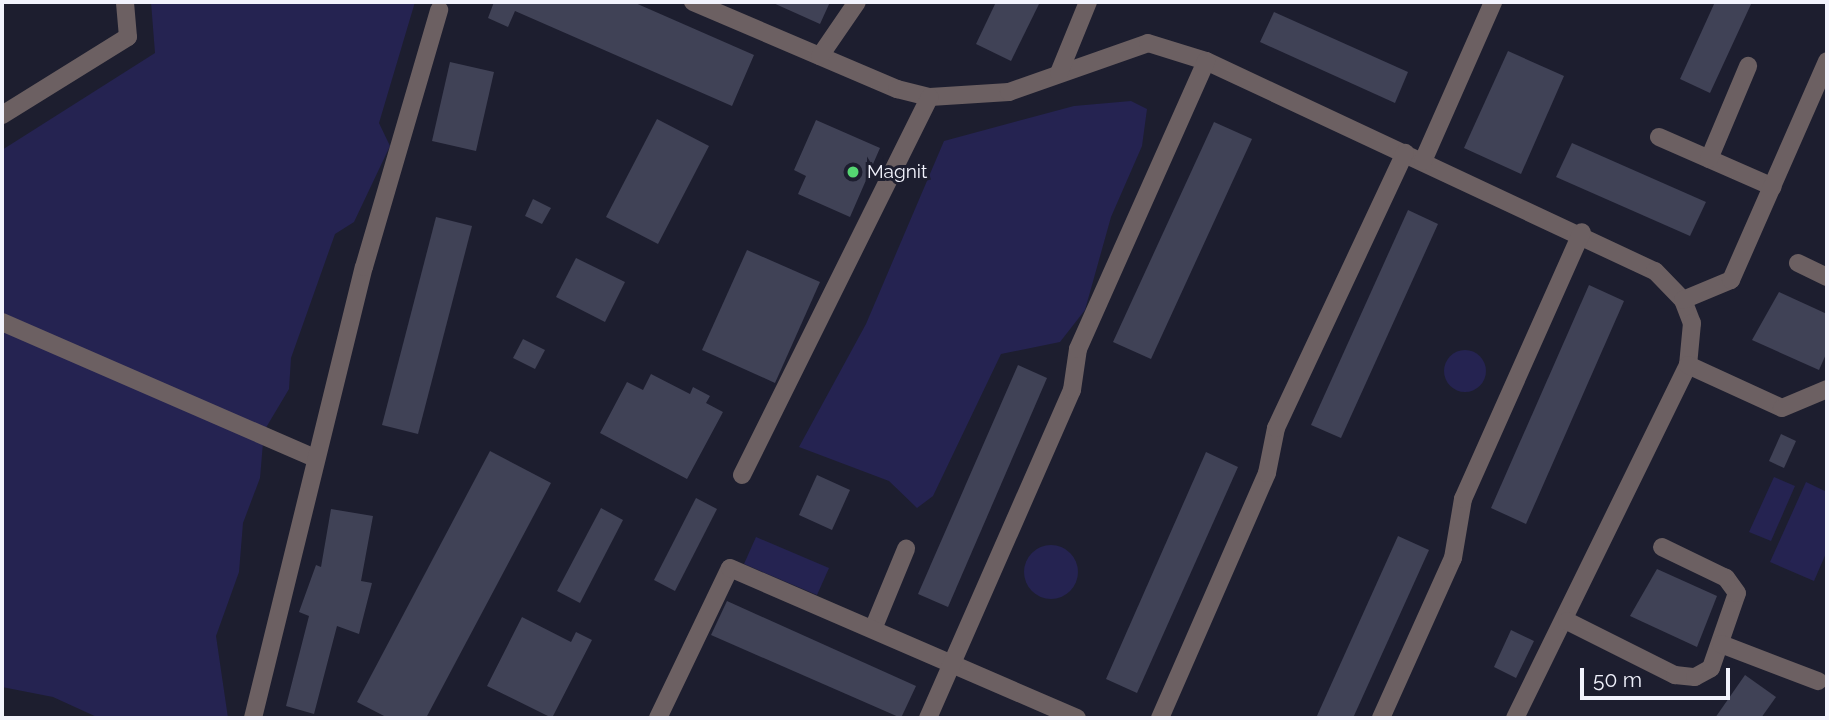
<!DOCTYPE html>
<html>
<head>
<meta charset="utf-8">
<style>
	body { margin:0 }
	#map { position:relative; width:1829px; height:720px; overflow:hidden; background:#1d1e2f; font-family:Raleway,sans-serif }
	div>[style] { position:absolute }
	.green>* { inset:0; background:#252351 }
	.round { border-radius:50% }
	.building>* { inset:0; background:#404256 }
	.minor>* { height:18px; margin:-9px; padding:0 9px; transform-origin:9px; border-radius:9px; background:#6c6062 }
	.dots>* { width:19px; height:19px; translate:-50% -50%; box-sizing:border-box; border:4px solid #1d1e2f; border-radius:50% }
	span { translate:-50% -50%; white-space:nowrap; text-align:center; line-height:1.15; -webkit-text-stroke:6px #1d1e2f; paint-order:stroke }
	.poi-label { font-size:19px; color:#f2f3fd }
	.left { translate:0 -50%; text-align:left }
	.frame { position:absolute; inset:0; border:4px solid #f2f3fd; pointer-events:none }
	.scale { position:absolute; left:1580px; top:668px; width:150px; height:32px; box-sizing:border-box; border:4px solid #f2f3fd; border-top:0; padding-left:9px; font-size:21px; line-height:24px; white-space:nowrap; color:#f2f3fd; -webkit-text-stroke:5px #1d1e2f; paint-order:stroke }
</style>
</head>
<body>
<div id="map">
	<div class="green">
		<i style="clip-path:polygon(151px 2px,415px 2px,379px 123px,390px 146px,354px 222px,335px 234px,291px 358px,289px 389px,264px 431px,260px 478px,243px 523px,239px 572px,216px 636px,228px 718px,99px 718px,53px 697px,2px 687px,2px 150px,155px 53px)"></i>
		<i style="clip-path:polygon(1131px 101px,1147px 109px,1142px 146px,1111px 217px,1085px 310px,1060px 342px,1001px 354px,933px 496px,917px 508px,889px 481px,799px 447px,866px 324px,944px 141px,1074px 106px)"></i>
		<i class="round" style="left:1444px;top:350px;width:42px;height:42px"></i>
		<i style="clip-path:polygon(1774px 477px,1795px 486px,1771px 541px,1749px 532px)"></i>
		<i style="clip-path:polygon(1806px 482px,1827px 492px,1827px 551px,1814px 581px,1770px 562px)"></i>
		<i style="clip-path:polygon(756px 537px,829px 568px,817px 595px,744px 564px)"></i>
		<i class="round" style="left:1024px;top:545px;width:54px;height:54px"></i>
	</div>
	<div class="building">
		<i style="clip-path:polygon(494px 2px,633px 2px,754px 55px,732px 106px,515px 11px,508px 27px,488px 18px)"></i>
		<i style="clip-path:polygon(771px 2px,830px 2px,820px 24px)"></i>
		<i style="clip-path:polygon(996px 2px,1040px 2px,1011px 61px,976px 44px)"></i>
		<i style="clip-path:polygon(1715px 2px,1752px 2px,1710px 93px,1680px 79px)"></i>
		<i style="clip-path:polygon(1274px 12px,1408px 72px,1395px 103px,1260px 42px)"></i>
		<i style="clip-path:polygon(1508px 51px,1564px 76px,1521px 174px,1464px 148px)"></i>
		<i style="clip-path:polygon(450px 62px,494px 72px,476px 151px,432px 141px)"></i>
		<i style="clip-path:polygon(657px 119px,709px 146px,658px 244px,606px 217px)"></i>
		<i style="clip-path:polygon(816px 120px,880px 148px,850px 217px,798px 194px,806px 176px,794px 170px)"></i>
		<i style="clip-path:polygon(1214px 122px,1252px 139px,1151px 359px,1113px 342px)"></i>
		<i style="clip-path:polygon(1572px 143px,1706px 202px,1690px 236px,1556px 177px)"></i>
		<i style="clip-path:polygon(533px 199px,551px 208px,542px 224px,525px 216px)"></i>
		<i style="clip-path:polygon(1408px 210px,1438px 224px,1341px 438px,1311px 425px)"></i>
		<i style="clip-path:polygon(436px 217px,472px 226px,418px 434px,382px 425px)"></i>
		<i style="clip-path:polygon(747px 250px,820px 282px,775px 383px,702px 350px)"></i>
		<i style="clip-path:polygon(576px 258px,625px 282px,605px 322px,556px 297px)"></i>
		<i style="clip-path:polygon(1589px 285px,1624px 301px,1526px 524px,1491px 508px)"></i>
		<i style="clip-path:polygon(1779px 292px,1827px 314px,1827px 352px,1819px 370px,1752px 340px)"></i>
		<i style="clip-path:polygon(523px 339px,545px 350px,535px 369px,513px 358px)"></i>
		<i style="clip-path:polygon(1018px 365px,1047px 378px,948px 607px,918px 594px)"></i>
		<i style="clip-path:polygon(651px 374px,690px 394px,693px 387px,710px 396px,706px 403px,723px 412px,687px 479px,600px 433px,627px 382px,643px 390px)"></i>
		<i style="clip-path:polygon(1781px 434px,1796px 441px,1784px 468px,1769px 461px)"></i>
		<i style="clip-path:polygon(490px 451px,551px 483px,426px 718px,388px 718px,357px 702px)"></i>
		<i style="clip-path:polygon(1206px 452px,1238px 467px,1137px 693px,1106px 679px)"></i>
		<i style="clip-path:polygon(817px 475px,850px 490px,832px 530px,799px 515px)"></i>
		<i style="clip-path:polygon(696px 498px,717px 509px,675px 591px,654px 580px)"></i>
		<i style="clip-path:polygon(601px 508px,623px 520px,580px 603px,557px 591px)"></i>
		<i style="clip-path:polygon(331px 509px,373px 516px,361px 581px,372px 583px,359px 634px,337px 626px,314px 714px,286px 706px,309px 616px,299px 612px,316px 565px,321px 567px)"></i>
		<i style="clip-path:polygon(1398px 536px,1429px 550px,1353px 718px,1316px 718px)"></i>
		<i style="clip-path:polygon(1657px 569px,1717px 596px,1697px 647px,1630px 616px)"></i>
		<i style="clip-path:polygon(727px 601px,916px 686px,901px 718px,711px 635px)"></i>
		<i style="clip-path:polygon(522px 617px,571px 642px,576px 632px,592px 640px,552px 718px,487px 686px)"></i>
		<i style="clip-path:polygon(1511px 630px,1534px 641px,1516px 678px,1494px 667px)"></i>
		<i style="clip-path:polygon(1745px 675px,1776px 697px,1761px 718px,1715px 718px)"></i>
	</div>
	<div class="minor">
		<i style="left:693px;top:2px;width:222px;rotate:23.1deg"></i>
		<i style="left:897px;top:89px;width:34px;rotate:14deg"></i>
		<i style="left:930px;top:97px;width:79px;rotate:-3.6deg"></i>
		<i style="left:1009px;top:92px;width:147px;rotate:-19.4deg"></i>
		<i style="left:1148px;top:43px;width:61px;rotate:17.2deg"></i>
		<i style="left:1206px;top:61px;width:496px;rotate:25.1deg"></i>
		<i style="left:1655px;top:271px;width:40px;rotate:46deg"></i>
		<i style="left:1683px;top:300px;width:25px;rotate:69deg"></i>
		<i style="left:1692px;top:323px;width:42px;rotate:95.4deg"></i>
		<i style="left:1688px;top:365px;width:393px;rotate:116.1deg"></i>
		<i style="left:820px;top:56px;width:65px;rotate:-55.6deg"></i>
		<i style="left:1059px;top:73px;width:77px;rotate:-67.8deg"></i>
		<i style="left:2px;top:115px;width:148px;rotate:-31.8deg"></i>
		<i style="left:128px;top:37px;width:35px;rotate:-95deg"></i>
		<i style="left:1659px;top:137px;width:124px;rotate:23.7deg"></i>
		<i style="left:1709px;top:159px;width:101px;rotate:-67.2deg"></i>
		<i style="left:1423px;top:161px;width:174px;rotate:-66.2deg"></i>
		<i style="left:1798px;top:263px;width:32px;rotate:26deg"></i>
		<i style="left:1683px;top:300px;width:52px;rotate:-22.6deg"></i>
		<i style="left:1731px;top:280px;width:239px;rotate:-66.3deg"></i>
		<i style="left:2px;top:322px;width:341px;rotate:23.5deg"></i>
		<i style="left:1688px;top:365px;width:103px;rotate:24.6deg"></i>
		<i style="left:1782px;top:408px;width:49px;rotate:-22.9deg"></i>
		<i style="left:742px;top:475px;width:422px;rotate:-63.6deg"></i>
		<i style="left:1567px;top:621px;width:121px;rotate:26.6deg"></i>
		<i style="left:1675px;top:675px;width:20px;rotate:6deg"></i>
		<i style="left:1695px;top:677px;width:18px;rotate:-29deg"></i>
		<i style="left:1711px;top:668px;width:79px;rotate:-70.9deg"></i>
		<i style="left:1737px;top:593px;width:19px;rotate:-126deg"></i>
		<i style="left:1726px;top:578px;width:71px;rotate:-154.2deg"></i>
		<i style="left:873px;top:629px;width:87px;rotate:-67.6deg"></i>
		<i style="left:1721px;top:644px;width:104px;rotate:20.9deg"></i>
		<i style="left:253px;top:718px;width:464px;rotate:-76.2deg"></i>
		<i style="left:364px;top:267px;width:268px;rotate:-73.7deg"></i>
		<i style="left:658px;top:718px;width:166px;rotate:-64.4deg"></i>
		<i style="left:730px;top:568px;width:378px;rotate:23.4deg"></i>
		<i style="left:928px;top:718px;width:358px;rotate:-66.3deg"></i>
		<i style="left:1072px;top:390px;width:41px;rotate:-81.7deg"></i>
		<i style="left:1078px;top:349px;width:315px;rotate:-66deg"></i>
		<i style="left:1160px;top:718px;width:267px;rotate:-66.4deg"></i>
		<i style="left:1267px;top:473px;width:46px;rotate:-78.7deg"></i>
		<i style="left:1276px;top:428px;width:304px;rotate:-64.9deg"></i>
		<i style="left:1381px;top:718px;width:175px;rotate:-65.8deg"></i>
		<i style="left:1453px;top:558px;width:60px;rotate:-80.4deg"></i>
		<i style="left:1463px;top:499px;width:292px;rotate:-66deg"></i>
	</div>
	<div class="dots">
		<i style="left:853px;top:172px;background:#55d672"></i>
	</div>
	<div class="poi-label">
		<span class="left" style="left:867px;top:172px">Magnit</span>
	</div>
	<div class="frame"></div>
	<div class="scale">50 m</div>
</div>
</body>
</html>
